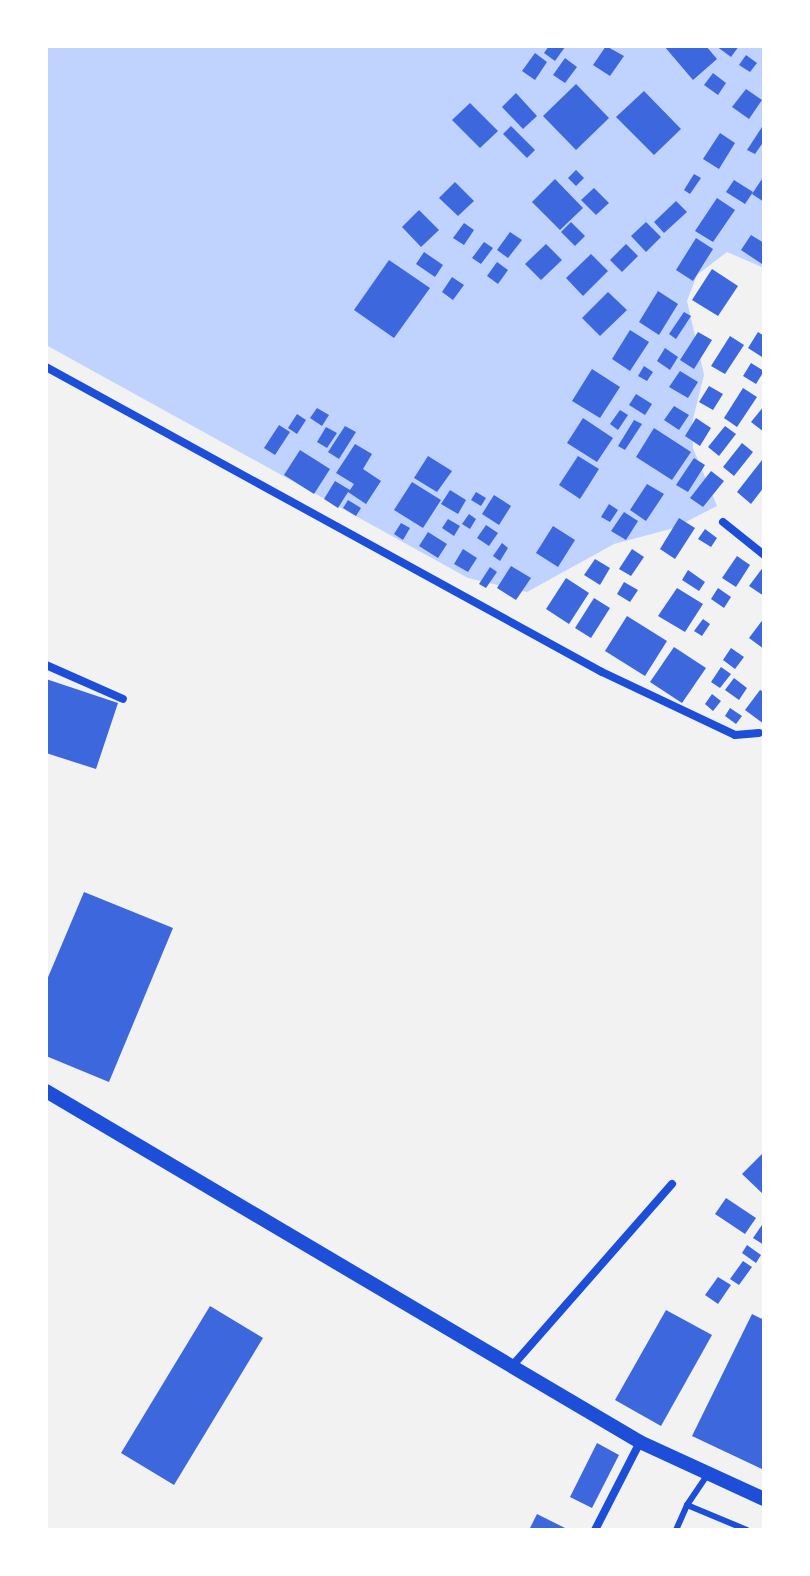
<!DOCTYPE html>
<html>
<head>
<meta charset="utf-8">
<style>
	body { margin:0 }
	#map { position:relative; width:810px; height:1576px; overflow:hidden; background:#f2f2f2; font-family:Overpass,sans-serif }
	div>[style] { position:absolute }
	.water>* { inset:0; background:#bfd3fe }
	.building>* { inset:0; background:#3d67dc }
	.service>* { height:6px; margin:-3px; padding:0 3px; transform-origin:3px; border-radius:3px; background:#1d4ed8 }
	.minor>* { height:8px; margin:-4px; padding:0 4px; transform-origin:4px; border-radius:4px; background:#1d4ed8 }
	.tertiary>* { height:14px; margin:-7px; padding:0 7px; transform-origin:7px; border-radius:7px; background:#1d4ed8 }
	span { translate:-50% -50%; white-space:nowrap; text-align:center; line-height:1.15; -webkit-text-stroke:8px #fff; paint-order:stroke }
	.frame { position:absolute; inset:0; border:48px solid #fff; pointer-events:none }
</style>
</head>
<body>
<div id="map">
	<div class="water">
		<i style="clip-path:polygon(46px 46px,764px 46px,764px 268px,727px 252px,697px 275px,687px 301px,704px 375px,692px 423px,693px 448px,717px 506px,674px 528px,614px 544px,527px 592px,468px 578px,46px 345px)"></i>
	</div>
	<div class="building">
		<i style="clip-path:polygon(549px 46px,565px 47px,555px 61px,544px 53px)"></i>
		<i style="clip-path:polygon(606px 46px,624px 56px,610px 76px,593px 65px)"></i>
		<i style="clip-path:polygon(664px 46px,706px 46px,717px 59px,693px 80px)"></i>
		<i style="clip-path:polygon(716px 46px,739px 46px,731px 57px)"></i>
		<i style="clip-path:polygon(535px 53px,547px 62px,535px 80px,522px 71px)"></i>
		<i style="clip-path:polygon(746px 55px,757px 63px,750px 72px,739px 65px)"></i>
		<i style="clip-path:polygon(565px 58px,577px 67px,565px 83px,553px 75px)"></i>
		<i style="clip-path:polygon(713px 73px,726px 83px,718px 95px,704px 85px)"></i>
		<i style="clip-path:polygon(576px 84px,609px 118px,576px 150px,543px 116px)"></i>
		<i style="clip-path:polygon(746px 89px,762px 100px,749px 119px,732px 107px)"></i>
		<i style="clip-path:polygon(644px 91px,681px 129px,654px 155px,616px 117px)"></i>
		<i style="clip-path:polygon(516px 93px,537px 116px,523px 129px,502px 107px)"></i>
		<i style="clip-path:polygon(470px 103px,498px 131px,480px 148px,452px 120px)"></i>
		<i style="clip-path:polygon(511px 126px,535px 150px,527px 158px,503px 134px)"></i>
		<i style="clip-path:polygon(762px 127px,764px 141px,755px 154px,747px 150px)"></i>
		<i style="clip-path:polygon(720px 133px,735px 143px,719px 169px,703px 159px)"></i>
		<i style="clip-path:polygon(576px 170px,584px 178px,576px 186px,568px 178px)"></i>
		<i style="clip-path:polygon(694px 174px,701px 178px,690px 194px,684px 190px)"></i>
		<i style="clip-path:polygon(764px 176px,764px 202px,752px 194px)"></i>
		<i style="clip-path:polygon(555px 179px,583px 208px,560px 230px,532px 202px)"></i>
		<i style="clip-path:polygon(734px 180px,753px 192px,745px 204px,726px 192px)"></i>
		<i style="clip-path:polygon(455px 182px,474px 201px,458px 216px,439px 198px)"></i>
		<i style="clip-path:polygon(594px 188px,609px 203px,596px 215px,581px 200px)"></i>
		<i style="clip-path:polygon(717px 198px,735px 210px,713px 242px,695px 231px)"></i>
		<i style="clip-path:polygon(676px 201px,687px 212px,664px 233px,654px 222px)"></i>
		<i style="clip-path:polygon(419px 210px,439px 230px,421px 247px,402px 227px)"></i>
		<i style="clip-path:polygon(571px 222px,585px 236px,575px 246px,561px 232px)"></i>
		<i style="clip-path:polygon(646px 222px,661px 237px,646px 252px,631px 236px)"></i>
		<i style="clip-path:polygon(464px 223px,474px 230px,464px 245px,453px 238px)"></i>
		<i style="clip-path:polygon(510px 232px,522px 240px,508px 258px,497px 250px)"></i>
		<i style="clip-path:polygon(751px 235px,764px 243px,762px 264px,741px 250px)"></i>
		<i style="clip-path:polygon(696px 238px,713px 249px,693px 281px,676px 270px)"></i>
		<i style="clip-path:polygon(484px 242px,493px 248px,481px 264px,472px 258px)"></i>
		<i style="clip-path:polygon(546px 244px,562px 260px,541px 280px,525px 264px)"></i>
		<i style="clip-path:polygon(626px 244px,638px 256px,622px 272px,610px 260px)"></i>
		<i style="clip-path:polygon(424px 252px,443px 265px,435px 277px,416px 264px)"></i>
		<i style="clip-path:polygon(591px 254px,608px 271px,583px 296px,566px 278px)"></i>
		<i style="clip-path:polygon(389px 260px,430px 288px,394px 338px,354px 310px)"></i>
		<i style="clip-path:polygon(497px 262px,508px 270px,498px 284px,487px 276px)"></i>
		<i style="clip-path:polygon(712px 269px,738px 286px,718px 316px,692px 300px)"></i>
		<i style="clip-path:polygon(452px 277px,464px 285px,453px 300px,442px 292px)"></i>
		<i style="clip-path:polygon(658px 291px,678px 304px,659px 335px,639px 322px)"></i>
		<i style="clip-path:polygon(608px 292px,627px 310px,600px 336px,582px 318px)"></i>
		<i style="clip-path:polygon(684px 312px,691px 316px,676px 339px,669px 334px)"></i>
		<i style="clip-path:polygon(630px 330px,649px 342px,630px 371px,612px 359px)"></i>
		<i style="clip-path:polygon(698px 332px,712px 340px,694px 369px,680px 360px)"></i>
		<i style="clip-path:polygon(758px 332px,764px 336px,762px 357px,748px 348px)"></i>
		<i style="clip-path:polygon(730px 336px,744px 345px,725px 374px,711px 366px)"></i>
		<i style="clip-path:polygon(665px 348px,678px 357px,670px 370px,657px 361px)"></i>
		<i style="clip-path:polygon(751px 363px,764px 371px,756px 384px,743px 376px)"></i>
		<i style="clip-path:polygon(644px 366px,653px 372px,647px 381px,638px 376px)"></i>
		<i style="clip-path:polygon(592px 369px,620px 387px,600px 418px,572px 401px)"></i>
		<i style="clip-path:polygon(680px 371px,698px 382px,688px 398px,669px 387px)"></i>
		<i style="clip-path:polygon(709px 386px,723px 394px,713px 410px,699px 402px)"></i>
		<i style="clip-path:polygon(743px 388px,757px 397px,737px 427px,724px 418px)"></i>
		<i style="clip-path:polygon(636px 394px,652px 404px,645px 415px,629px 405px)"></i>
		<i style="clip-path:polygon(674px 406px,689px 415px,679px 430px,664px 420px)"></i>
		<i style="clip-path:polygon(764px 406px,764px 432px,751px 422px)"></i>
		<i style="clip-path:polygon(317px 408px,329px 415px,322px 426px,310px 418px)"></i>
		<i style="clip-path:polygon(620px 410px,628px 415px,618px 430px,610px 424px)"></i>
		<i style="clip-path:polygon(297px 414px,306px 420px,297px 434px,288px 428px)"></i>
		<i style="clip-path:polygon(583px 418px,613px 438px,597px 462px,567px 443px)"></i>
		<i style="clip-path:polygon(696px 418px,711px 428px,700px 446px,685px 436px)"></i>
		<i style="clip-path:polygon(634px 420px,642px 424px,625px 450px,618px 446px)"></i>
		<i style="clip-path:polygon(279px 425px,290px 432px,275px 455px,264px 448px)"></i>
		<i style="clip-path:polygon(345px 426px,356px 432px,339px 459px,328px 452px)"></i>
		<i style="clip-path:polygon(725px 426px,736px 434px,719px 456px,708px 447px)"></i>
		<i style="clip-path:polygon(326px 427px,337px 433px,327px 448px,317px 442px)"></i>
		<i style="clip-path:polygon(654px 428px,691px 452px,672px 480px,636px 457px)"></i>
		<i style="clip-path:polygon(742px 443px,753px 452px,734px 476px,723px 467px)"></i>
		<i style="clip-path:polygon(355px 444px,372px 454px,363px 469px,381px 481px,366px 504px,348px 492px,338px 508px,324px 499px,335px 481px,350px 490px,354px 484px,336px 473px)"></i>
		<i style="clip-path:polygon(300px 450px,330px 469px,314px 494px,284px 475px)"></i>
		<i style="clip-path:polygon(428px 456px,452px 471px,437px 492px,414px 478px)"></i>
		<i style="clip-path:polygon(578px 456px,599px 469px,580px 499px,559px 485px)"></i>
		<i style="clip-path:polygon(694px 458px,705px 465px,688px 492px,676px 485px)"></i>
		<i style="clip-path:polygon(762px 460px,764px 487px,751px 504px,737px 492px)"></i>
		<i style="clip-path:polygon(711px 471px,724px 481px,703px 507px,690px 498px)"></i>
		<i style="clip-path:polygon(412px 482px,441px 500px,423px 528px,394px 510px)"></i>
		<i style="clip-path:polygon(647px 484px,664px 494px,646px 521px,630px 510px)"></i>
		<i style="clip-path:polygon(450px 490px,466px 500px,458px 514px,441px 504px)"></i>
		<i style="clip-path:polygon(476px 492px,486px 498px,481px 506px,471px 500px)"></i>
		<i style="clip-path:polygon(494px 495px,511px 506px,499px 525px,482px 514px)"></i>
		<i style="clip-path:polygon(348px 500px,361px 508px,356px 516px,343px 508px)"></i>
		<i style="clip-path:polygon(609px 504px,618px 510px,610px 522px,601px 517px)"></i>
		<i style="clip-path:polygon(624px 512px,638px 521px,626px 540px,611px 531px)"></i>
		<i style="clip-path:polygon(469px 514px,476px 519px,470px 529px,462px 524px)"></i>
		<i style="clip-path:polygon(679px 518px,695px 528px,675px 559px,660px 549px)"></i>
		<i style="clip-path:polygon(448px 519px,460px 526px,454px 536px,442px 528px)"></i>
		<i style="clip-path:polygon(401px 523px,410px 528px,403px 540px,394px 534px)"></i>
		<i style="clip-path:polygon(486px 525px,498px 533px,489px 546px,477px 538px)"></i>
		<i style="clip-path:polygon(553px 526px,575px 540px,558px 567px,536px 553px)"></i>
		<i style="clip-path:polygon(705px 529px,717px 538px,711px 547px,698px 539px)"></i>
		<i style="clip-path:polygon(428px 532px,447px 544px,438px 558px,419px 546px)"></i>
		<i style="clip-path:polygon(502px 543px,508px 548px,500px 561px,493px 556px)"></i>
		<i style="clip-path:polygon(463px 549px,477px 558px,468px 572px,454px 564px)"></i>
		<i style="clip-path:polygon(632px 549px,644px 557px,631px 576px,619px 569px)"></i>
		<i style="clip-path:polygon(737px 556px,750px 565px,736px 587px,722px 578px)"></i>
		<i style="clip-path:polygon(595px 559px,610px 568px,600px 585px,584px 575px)"></i>
		<i style="clip-path:polygon(511px 566px,531px 578px,516px 600px,497px 588px)"></i>
		<i style="clip-path:polygon(764px 566px,764px 596px,749px 586px)"></i>
		<i style="clip-path:polygon(490px 567px,497px 572px,486px 588px,479px 584px)"></i>
		<i style="clip-path:polygon(688px 570px,705px 582px,699px 591px,682px 580px)"></i>
		<i style="clip-path:polygon(566px 578px,589px 593px,569px 624px,546px 609px)"></i>
		<i style="clip-path:polygon(624px 582px,638px 590px,630px 602px,617px 594px)"></i>
		<i style="clip-path:polygon(677px 588px,703px 604px,685px 632px,658px 616px)"></i>
		<i style="clip-path:polygon(718px 588px,731px 597px,724px 608px,711px 599px)"></i>
		<i style="clip-path:polygon(594px 598px,610px 608px,591px 638px,575px 628px)"></i>
		<i style="clip-path:polygon(627px 616px,667px 641px,645px 676px,605px 651px)"></i>
		<i style="clip-path:polygon(764px 618px,764px 649px,749px 638px)"></i>
		<i style="clip-path:polygon(703px 619px,710px 624px,702px 636px,694px 631px)"></i>
		<i style="clip-path:polygon(674px 647px,706px 668px,682px 703px,650px 682px)"></i>
		<i style="clip-path:polygon(731px 648px,744px 657px,735px 669px,723px 660px)"></i>
		<i style="clip-path:polygon(721px 667px,731px 674px,720px 688px,711px 682px)"></i>
		<i style="clip-path:polygon(734px 678px,747px 688px,739px 700px,725px 690px)"></i>
		<i style="clip-path:polygon(46px 679px,118px 703px,96px 769px,46px 753px)"></i>
		<i style="clip-path:polygon(760px 690px,764px 692px,764px 724px,745px 710px)"></i>
		<i style="clip-path:polygon(712px 694px,721px 701px,713px 711px,705px 704px)"></i>
		<i style="clip-path:polygon(730px 708px,742px 716px,736px 724px,725px 716px)"></i>
		<i style="clip-path:polygon(84px 892px,173px 928px,109px 1082px,46px 1056px,46px 982px)"></i>
		<i style="clip-path:polygon(764px 1152px,764px 1195px,742px 1174px)"></i>
		<i style="clip-path:polygon(726px 1198px,756px 1218px,745px 1234px,715px 1214px)"></i>
		<i style="clip-path:polygon(764px 1222px,764px 1245px,753px 1238px)"></i>
		<i style="clip-path:polygon(747px 1245px,761px 1255px,756px 1263px,742px 1253px)"></i>
		<i style="clip-path:polygon(743px 1261px,752px 1267px,739px 1285px,730px 1279px)"></i>
		<i style="clip-path:polygon(718px 1277px,731px 1285px,718px 1304px,705px 1295px)"></i>
		<i style="clip-path:polygon(210px 1306px,263px 1338px,174px 1485px,121px 1453px)"></i>
		<i style="clip-path:polygon(666px 1310px,712px 1335px,661px 1426px,615px 1400px)"></i>
		<i style="clip-path:polygon(752px 1314px,764px 1320px,764px 1470px,692px 1436px)"></i>
		<i style="clip-path:polygon(597px 1443px,619px 1455px,592px 1508px,570px 1497px)"></i>
		<i style="clip-path:polygon(537px 1514px,569px 1530px,529px 1530px)"></i>
	</div>
	<div class="service">
		<i style="left:687px;top:1505px;width:34px;rotate:-56deg"></i>
		<i style="left:676px;top:1530px;width:27px;rotate:-66deg"></i>
		<i style="left:687px;top:1505px;width:65px;rotate:22.6deg"></i>
	</div>
	<div class="minor">
		<i style="left:46px;top:367px;width:634px;rotate:28.75deg"></i>
		<i style="left:602px;top:672px;width:147px;rotate:25.3deg"></i>
		<i style="left:735px;top:735px;width:24px;rotate:-5deg"></i>
		<i style="left:723px;top:522px;width:53px;rotate:38.8deg"></i>
		<i style="left:46px;top:665px;width:84px;rotate:23.8deg"></i>
		<i style="left:513px;top:1365px;width:241px;rotate:-48.7deg"></i>
		<i style="left:595px;top:1530px;width:99px;rotate:-62.9deg"></i>
	</div>
	<div class="tertiary">
		<i style="left:46px;top:1091px;width:690px;rotate:30.58deg"></i>
		<i style="left:640px;top:1442px;width:136px;rotate:24.7deg"></i>
	</div>
	<div class="frame"></div>
</div>
</body>
</html>
